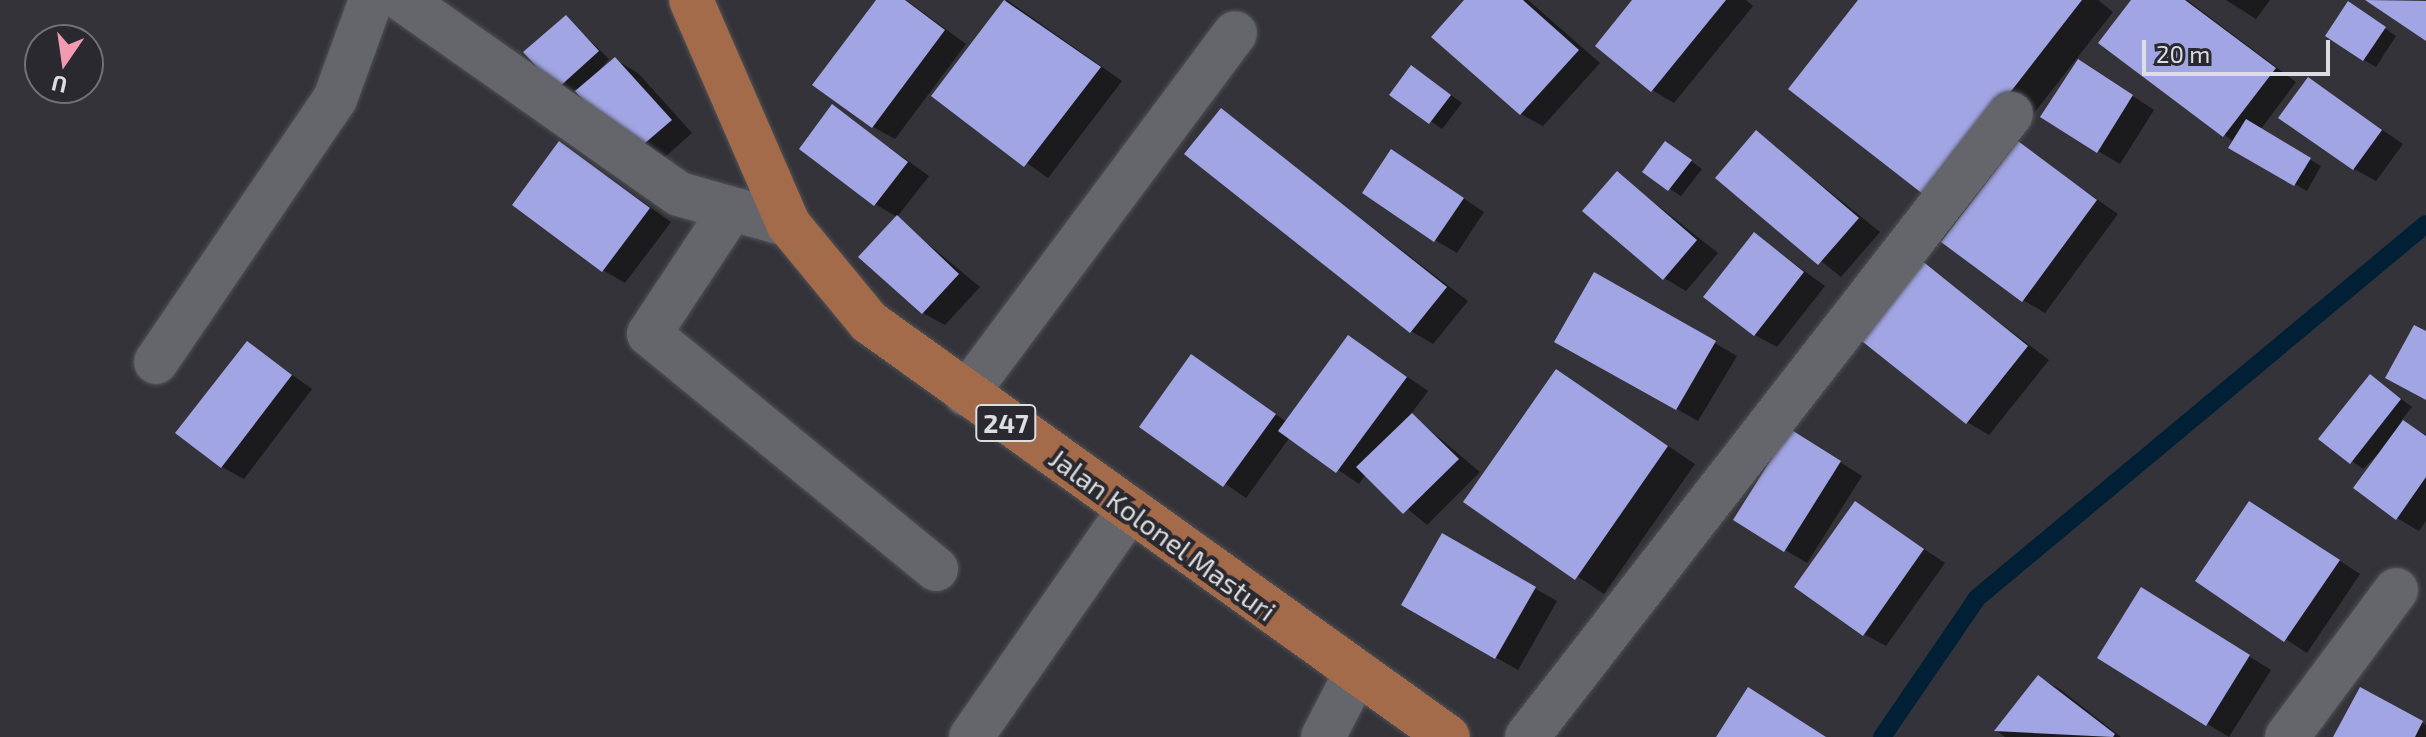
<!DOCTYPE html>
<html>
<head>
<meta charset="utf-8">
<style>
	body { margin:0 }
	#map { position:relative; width:2426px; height:737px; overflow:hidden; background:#333339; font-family:"Exo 2",sans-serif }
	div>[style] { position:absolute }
	.shadow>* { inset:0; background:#0007 }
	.stream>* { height:18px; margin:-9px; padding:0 9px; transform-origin:9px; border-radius:9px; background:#012035 }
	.building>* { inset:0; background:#a1a5e4 }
	.roads { filter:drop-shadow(0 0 2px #505156) drop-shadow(0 0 2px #505156) }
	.minor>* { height:44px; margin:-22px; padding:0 22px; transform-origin:22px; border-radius:22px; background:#65666c }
	.major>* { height:44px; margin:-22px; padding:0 22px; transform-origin:22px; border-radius:22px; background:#a46b4a }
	span { translate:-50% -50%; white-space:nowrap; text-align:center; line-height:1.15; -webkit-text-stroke:8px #29292f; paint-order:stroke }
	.shield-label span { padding:2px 6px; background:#29292f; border:2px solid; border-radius:6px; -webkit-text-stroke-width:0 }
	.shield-label { font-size:26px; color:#dcdde0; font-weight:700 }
	.street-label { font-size:28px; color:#dcdde0 }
	.north { position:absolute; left:24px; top:24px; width:80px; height:80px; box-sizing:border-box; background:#29292f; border:2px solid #717176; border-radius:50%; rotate:193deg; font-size:22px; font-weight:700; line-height:32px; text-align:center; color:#dcdde0 }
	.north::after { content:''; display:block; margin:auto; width:28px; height:36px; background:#f19ab2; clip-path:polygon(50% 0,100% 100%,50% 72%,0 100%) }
	.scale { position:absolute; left:2142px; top:40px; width:188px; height:36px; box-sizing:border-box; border:4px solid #dcdde0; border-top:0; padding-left:10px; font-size:24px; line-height:28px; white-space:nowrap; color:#dcdde0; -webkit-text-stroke:6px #29292f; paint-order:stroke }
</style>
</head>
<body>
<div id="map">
	<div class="shadow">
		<i style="clip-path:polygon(879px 0,906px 0,966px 44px,895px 139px,873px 127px)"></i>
		<i style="clip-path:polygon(1007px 0,1122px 81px,1048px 178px,933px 96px)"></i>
		<i style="clip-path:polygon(1467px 0,1528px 0,1600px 63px,1543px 126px,1521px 114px)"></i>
		<i style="clip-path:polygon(1635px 0,1746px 0,1753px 6px,1674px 103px,1652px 90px)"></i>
		<i style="clip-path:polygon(1861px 0,2098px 0,2113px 12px,1957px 212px)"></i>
		<i style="clip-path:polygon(2134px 0,2187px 0,2296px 82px,2260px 130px,2321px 166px,2307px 191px,2231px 147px,2234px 142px,2101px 43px)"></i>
		<i style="clip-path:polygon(2226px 0,2270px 0,2256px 19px)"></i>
		<i style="clip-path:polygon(2360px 11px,2396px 36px,2376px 67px,2364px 60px)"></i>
		<i style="clip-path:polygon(566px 17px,609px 59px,589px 82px,616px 60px,638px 73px,692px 133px,655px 166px,633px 154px,576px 89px,570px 94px,558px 87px)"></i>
		<i style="clip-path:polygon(2100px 74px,2154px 110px,2120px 164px,2098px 151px)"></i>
		<i style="clip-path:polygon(1423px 75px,1462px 103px,1442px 129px,1392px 94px)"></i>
		<i style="clip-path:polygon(2308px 79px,2403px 144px,2376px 181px,2354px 169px)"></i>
		<i style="clip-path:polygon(833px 107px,929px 176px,897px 217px,875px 204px)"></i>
		<i style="clip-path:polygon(1221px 111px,1468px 301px,1433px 344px,1411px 331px)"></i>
		<i style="clip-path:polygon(1757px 133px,1880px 232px,1841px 277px,1718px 177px)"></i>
		<i style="clip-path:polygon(559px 143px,671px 222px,625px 283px,603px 270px)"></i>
		<i style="clip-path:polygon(2018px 144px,2118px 214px,2045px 313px,2023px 300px)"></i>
		<i style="clip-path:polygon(1392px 151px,1484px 212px,1457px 253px,1435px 240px)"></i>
		<i style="clip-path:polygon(1677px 151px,1702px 169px,1681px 196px,1644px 172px)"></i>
		<i style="clip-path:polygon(1618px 174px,1718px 253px,1686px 291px,1664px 278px)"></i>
		<i style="clip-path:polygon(897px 218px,980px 287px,945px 325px,923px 313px)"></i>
		<i style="clip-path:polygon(1755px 235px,1825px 286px,1777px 347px,1755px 335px)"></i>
		<i style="clip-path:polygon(1921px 263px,2049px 360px,1989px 435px,1967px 422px)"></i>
		<i style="clip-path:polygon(1595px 274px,1737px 356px,1698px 421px,1557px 341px)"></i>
		<i style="clip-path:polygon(1349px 337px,1428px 391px,1411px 414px,1480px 472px,1427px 525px,1366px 474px,1359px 484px,1290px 437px,1246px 498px,1142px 426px,1192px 357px,1287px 422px)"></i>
		<i style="clip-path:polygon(248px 343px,312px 389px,244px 479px,222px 467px)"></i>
		<i style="clip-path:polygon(1556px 371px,1695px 464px,1604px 594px,1466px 502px)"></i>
		<i style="clip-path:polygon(2370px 376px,2412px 407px,2401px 421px,2426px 435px,2426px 521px,2419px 531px,2397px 518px,2389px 443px,2363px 469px,2321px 438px)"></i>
		<i style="clip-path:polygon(1812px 444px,1862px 476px,1807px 563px,1785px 550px)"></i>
		<i style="clip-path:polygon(1855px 503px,1945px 563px,1886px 646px,1864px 634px)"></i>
		<i style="clip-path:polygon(2272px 516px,2360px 574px,2307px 653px,2197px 581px)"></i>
		<i style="clip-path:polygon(1443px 536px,1557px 601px,1518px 670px,1403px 604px)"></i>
		<i style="clip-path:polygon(2163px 603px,2271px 670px,2229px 737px,2099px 658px)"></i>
		<i style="clip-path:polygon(2039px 677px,2061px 690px,2121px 737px,2005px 737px,1997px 731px)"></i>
		<i style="clip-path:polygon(2360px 690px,2426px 725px,2426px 737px,2335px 737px)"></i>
	</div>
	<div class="stream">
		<i style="left:1882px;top:737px;width:168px;rotate:-55.6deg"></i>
		<i style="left:1977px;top:598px;width:584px;rotate:-39.79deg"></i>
	</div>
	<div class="building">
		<i style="clip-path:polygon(876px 0,905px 0,945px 30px,872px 128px,812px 85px)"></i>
		<i style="clip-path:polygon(1004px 0,1101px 67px,1024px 167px,931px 96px)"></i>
		<i style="clip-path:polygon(1464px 0,1523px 0,1579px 50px,1520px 115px,1431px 37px)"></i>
		<i style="clip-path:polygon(1632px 0,1726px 0,1651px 92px,1595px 46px)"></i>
		<i style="clip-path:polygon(1858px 0,2082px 0,1928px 198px,1788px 89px)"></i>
		<i style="clip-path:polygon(2131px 0,2185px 0,2276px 68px,2223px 137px,2098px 43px)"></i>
		<i style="clip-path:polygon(2365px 0,2426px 1px,2426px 41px)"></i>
		<i style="clip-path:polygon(2348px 1px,2386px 27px,2363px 61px,2325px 36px)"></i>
		<i style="clip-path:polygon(566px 15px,599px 51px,557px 89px,523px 52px)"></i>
		<i style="clip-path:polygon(615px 57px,672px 120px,631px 155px,575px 91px)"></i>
		<i style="clip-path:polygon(2078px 59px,2133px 95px,2097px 153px,2040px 117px)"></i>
		<i style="clip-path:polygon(1411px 65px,1451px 95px,1429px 124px,1389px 95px)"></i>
		<i style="clip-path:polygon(2308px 77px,2382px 130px,2353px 170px,2278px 118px)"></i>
		<i style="clip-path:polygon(832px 104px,908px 162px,874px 206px,799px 149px)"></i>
		<i style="clip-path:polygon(1221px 108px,1447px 287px,1410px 333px,1184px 154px)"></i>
		<i style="clip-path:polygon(2246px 119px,2311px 158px,2294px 186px,2228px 148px)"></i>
		<i style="clip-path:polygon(1756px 130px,1859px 218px,1818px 265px,1715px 178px)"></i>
		<i style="clip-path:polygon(559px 141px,650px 208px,602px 272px,512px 205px)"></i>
		<i style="clip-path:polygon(1665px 141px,1692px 160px,1668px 191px,1642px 172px)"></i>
		<i style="clip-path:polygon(2018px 141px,2097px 200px,2022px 302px,1941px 242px)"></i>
		<i style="clip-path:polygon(1391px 149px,1464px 198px,1434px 242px,1362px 193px)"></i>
		<i style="clip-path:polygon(1617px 171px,1697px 240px,1663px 280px,1582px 211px)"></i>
		<i style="clip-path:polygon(897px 215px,959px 274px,922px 314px,858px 257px)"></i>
		<i style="clip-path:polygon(1754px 232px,1804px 272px,1754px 336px,1703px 297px)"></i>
		<i style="clip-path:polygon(1921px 260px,2028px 346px,1966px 424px,1858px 338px)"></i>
		<i style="clip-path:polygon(1594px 272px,1716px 341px,1676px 410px,1554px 342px)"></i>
		<i style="clip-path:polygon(2414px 325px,2426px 331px,2426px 400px,2385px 378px)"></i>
		<i style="clip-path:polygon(1348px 335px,1407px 377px,1336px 473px,1278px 431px)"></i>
		<i style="clip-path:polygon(247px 341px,292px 375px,221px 468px,175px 433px)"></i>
		<i style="clip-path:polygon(1191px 354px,1276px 414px,1223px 487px,1139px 427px)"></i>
		<i style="clip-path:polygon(1556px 369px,1668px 446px,1575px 580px,1463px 502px)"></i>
		<i style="clip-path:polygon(2370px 374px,2401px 399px,2350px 464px,2318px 439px)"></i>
		<i style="clip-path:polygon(1412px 413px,1459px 459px,1403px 514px,1356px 467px)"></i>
		<i style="clip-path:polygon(2403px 420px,2426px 436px,2426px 477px,2396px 520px,2353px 488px)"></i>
		<i style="clip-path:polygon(1790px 429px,1841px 461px,1784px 552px,1733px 520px)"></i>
		<i style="clip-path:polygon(1855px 501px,1924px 549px,1863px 636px,1794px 587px)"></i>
		<i style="clip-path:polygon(2249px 501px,2340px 560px,2284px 642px,2195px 581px)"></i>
		<i style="clip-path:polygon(1442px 533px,1536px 587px,1495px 659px,1401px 605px)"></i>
		<i style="clip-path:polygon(2141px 587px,2250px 655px,2206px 726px,2097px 658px)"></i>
		<i style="clip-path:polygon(2038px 675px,2115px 734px,2113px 737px,1994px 731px)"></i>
		<i style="clip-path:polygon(1748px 687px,1826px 737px,1716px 737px)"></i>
		<i style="clip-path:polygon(2360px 687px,2423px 721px,2415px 737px,2333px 737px)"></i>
	</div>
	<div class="roads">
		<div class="minor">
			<i style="left:403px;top:0;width:337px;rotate:35.1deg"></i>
			<i style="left:679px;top:194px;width:114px;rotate:15.7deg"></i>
			<i style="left:729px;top:213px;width:145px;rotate:123.5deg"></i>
			<i style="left:649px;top:334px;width:371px;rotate:39.3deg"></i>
			<i style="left:156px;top:362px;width:318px;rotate:-55.8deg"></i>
			<i style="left:335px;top:99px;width:105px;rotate:-70deg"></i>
			<i style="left:966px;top:394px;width:450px;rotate:-53.3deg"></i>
			<i style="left:971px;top:737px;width:278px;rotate:-55.1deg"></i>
			<i style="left:1323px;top:737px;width:72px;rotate:-62.7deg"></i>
			<i style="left:1527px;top:737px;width:789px;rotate:-52.16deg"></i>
			<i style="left:2287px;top:737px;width:183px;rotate:-53.4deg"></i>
		</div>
		<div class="major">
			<i style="left:691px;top:0;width:245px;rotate:66.5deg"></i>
			<i style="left:789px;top:225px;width:126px;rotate:50.5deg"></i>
			<i style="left:869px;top:322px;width:712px;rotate:35.63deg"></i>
		</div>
	</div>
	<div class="shield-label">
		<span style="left:1006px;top:423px">247</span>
	</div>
	<div class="street-label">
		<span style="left:1163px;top:534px;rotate:36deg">Jalan Kolonel Masturi</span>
	</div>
	<div class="north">U</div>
	<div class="scale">20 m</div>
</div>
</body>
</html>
